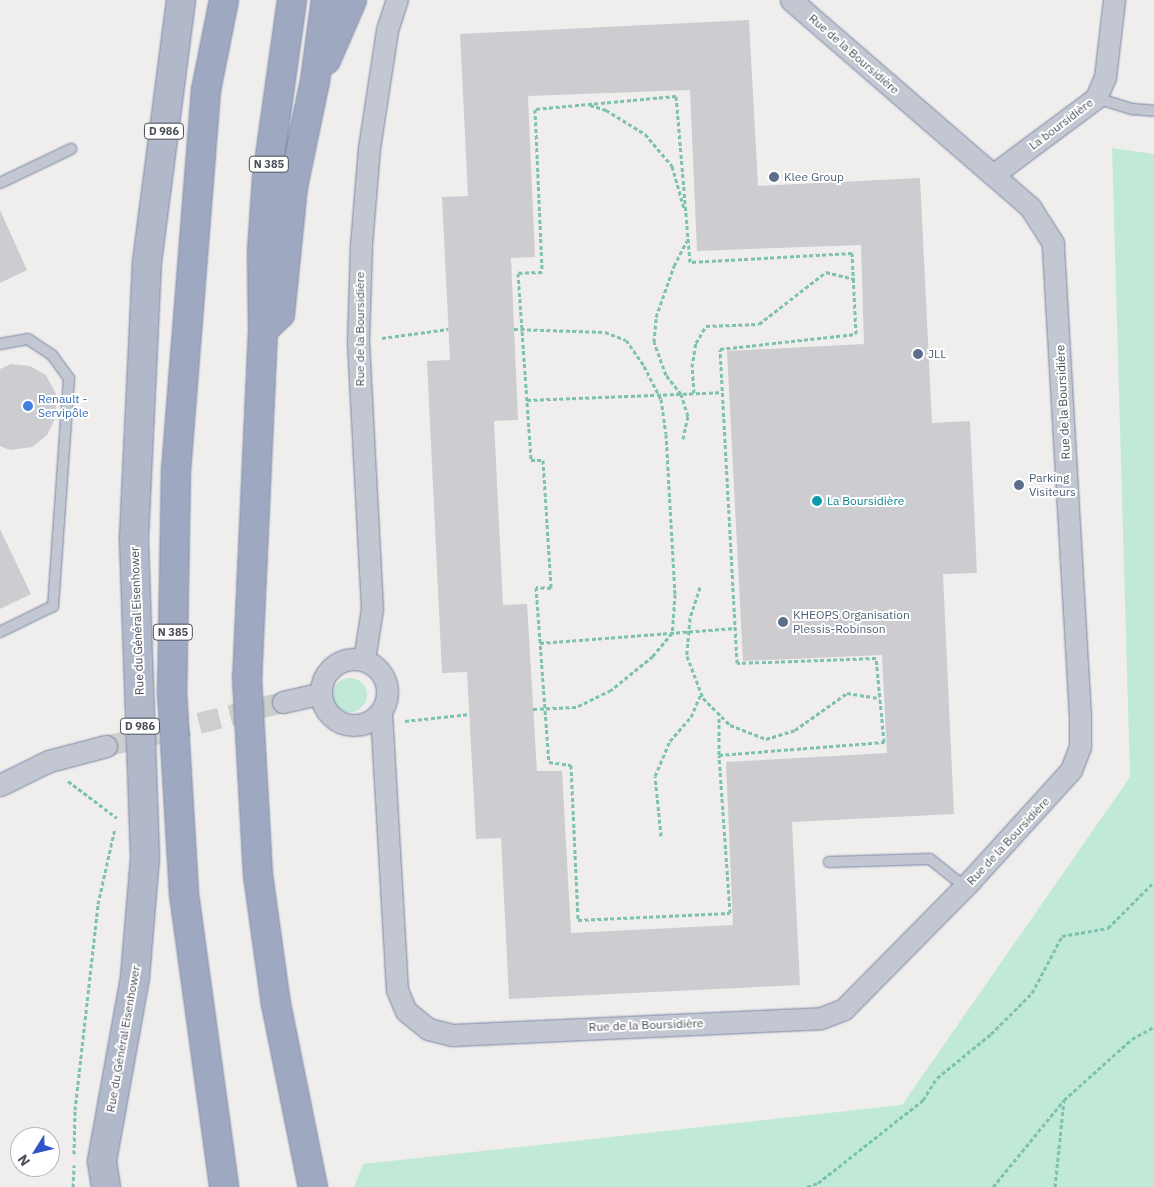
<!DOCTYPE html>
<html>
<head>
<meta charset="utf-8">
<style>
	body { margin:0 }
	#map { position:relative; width:1154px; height:1187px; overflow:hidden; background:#f0eeed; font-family:"IBM Plex Sans",sans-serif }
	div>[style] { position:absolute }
	.green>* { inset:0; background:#c0e9d8 }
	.round { border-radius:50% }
	.building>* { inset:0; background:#ccccd1 }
	.minor-tunnel>* { height:21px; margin-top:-10.5px; transform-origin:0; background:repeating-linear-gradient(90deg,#cececf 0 21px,transparent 0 32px) }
	.path>* { height:3px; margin-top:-1.5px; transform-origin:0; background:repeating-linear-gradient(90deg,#7dc2ae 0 4px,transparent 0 6.5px) }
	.roads { filter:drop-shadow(0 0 1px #7682a2) drop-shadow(0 0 1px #7682a2) }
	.service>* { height:10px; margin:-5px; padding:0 5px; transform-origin:5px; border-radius:5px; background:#c2c7d1 }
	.minor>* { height:21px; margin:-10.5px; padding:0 10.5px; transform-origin:10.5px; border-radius:10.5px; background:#c2c7d1 }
	.minor>.ring { margin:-10.5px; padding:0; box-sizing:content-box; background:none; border:21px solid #c2c7d1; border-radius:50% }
	.primary>* { height:28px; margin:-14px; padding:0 14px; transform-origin:14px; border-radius:14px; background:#b0b8c9 }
	.trunk>* { height:28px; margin:-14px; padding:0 14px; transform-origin:14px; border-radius:14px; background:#9ea8c0 }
	.dots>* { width:14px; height:14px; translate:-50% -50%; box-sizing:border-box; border:2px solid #fff; border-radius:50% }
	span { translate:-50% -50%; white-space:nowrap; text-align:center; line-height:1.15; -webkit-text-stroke:4px #fff; paint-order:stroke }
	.shield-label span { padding:1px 4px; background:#fff; border:1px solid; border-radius:4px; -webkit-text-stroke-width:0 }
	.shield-label { font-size:11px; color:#484d58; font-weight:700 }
	.street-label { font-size:12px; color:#484d58 }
	.service-label { font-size:12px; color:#4e5e75 }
	.left { translate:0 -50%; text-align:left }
	.shop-label { font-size:12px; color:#366cbe }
	.culture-label { font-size:12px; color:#0d838f }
	.north { position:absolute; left:10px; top:1127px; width:50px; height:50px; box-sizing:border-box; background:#fff; border:1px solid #b6b8bc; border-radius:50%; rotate:234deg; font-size:14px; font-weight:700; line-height:20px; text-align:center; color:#484d58 }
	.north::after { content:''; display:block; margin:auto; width:18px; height:22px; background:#2f53c8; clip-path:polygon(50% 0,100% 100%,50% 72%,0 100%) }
</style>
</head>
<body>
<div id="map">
	<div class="green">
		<i style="clip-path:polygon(1112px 148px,1154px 154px,1154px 1187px,354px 1187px,363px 1164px,902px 1105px,1130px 777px)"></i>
		<i class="round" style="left:333px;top:678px;width:34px;height:34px"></i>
	</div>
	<div class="building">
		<i style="clip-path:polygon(evenodd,749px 20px,758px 186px,920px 178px,932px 423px,970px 421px,977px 573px,943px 574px,954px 814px,792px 822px,800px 985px,509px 999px,501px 838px,476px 839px,467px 672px,442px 673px,427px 361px,450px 360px,442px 197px,468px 196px,460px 34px,749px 20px,690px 90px,697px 251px,861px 245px,864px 344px,727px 351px,743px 661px,882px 655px,887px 753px,726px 762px,733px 925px,571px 933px,562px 771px,537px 771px,527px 604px,503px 605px,494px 421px,518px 420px,511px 258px,535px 257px,528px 96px,690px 90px)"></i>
		<i style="clip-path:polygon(0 210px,27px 270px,0 283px)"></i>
		<i style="clip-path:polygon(11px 364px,30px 366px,46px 375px,56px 394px,56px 417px,47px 435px,32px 447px,10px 450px,0 446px,0 369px)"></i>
		<i style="clip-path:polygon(0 529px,31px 594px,0 609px)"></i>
	</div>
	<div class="minor-tunnel">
		<i style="left:106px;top:746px;width:182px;rotate:-14deg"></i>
	</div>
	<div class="path">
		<i style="left:590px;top:105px;width:17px;rotate:17deg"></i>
		<i style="left:606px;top:110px;width:46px;rotate:31.6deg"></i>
		<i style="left:645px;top:134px;width:42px;rotate:49.8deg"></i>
		<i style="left:672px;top:166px;width:44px;rotate:74.1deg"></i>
		<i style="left:514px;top:329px;width:91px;rotate:1.9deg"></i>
		<i style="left:605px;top:332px;width:22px;rotate:21deg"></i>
		<i style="left:626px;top:340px;width:32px;rotate:55deg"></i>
		<i style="left:644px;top:366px;width:37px;rotate:63deg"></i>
		<i style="left:661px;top:399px;width:35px;rotate:82deg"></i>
		<i style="left:666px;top:434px;width:160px;rotate:86.8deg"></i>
		<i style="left:675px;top:594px;width:39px;rotate:94deg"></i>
		<i style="left:672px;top:633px;width:30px;rotate:130deg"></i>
		<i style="left:653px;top:656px;width:54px;rotate:141deg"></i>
		<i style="left:611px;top:690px;width:39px;rotate:154deg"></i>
		<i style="left:576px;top:707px;width:43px;rotate:177.3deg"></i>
		<i style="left:382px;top:338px;width:67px;rotate:-7.8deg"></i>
		<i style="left:694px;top:393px;width:26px;rotate:-94deg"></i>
		<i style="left:692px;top:367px;width:24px;rotate:-81deg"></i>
		<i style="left:696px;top:343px;width:20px;rotate:-60deg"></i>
		<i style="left:706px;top:326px;width:53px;rotate:-2.2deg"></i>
		<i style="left:759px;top:324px;width:85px;rotate:-37.8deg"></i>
		<i style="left:826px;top:272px;width:30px;rotate:14deg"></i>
		<i style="left:527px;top:400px;width:195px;rotate:-2.3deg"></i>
		<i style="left:683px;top:439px;width:24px;rotate:-78deg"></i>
		<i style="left:688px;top:416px;width:23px;rotate:-108deg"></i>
		<i style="left:681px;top:394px;width:24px;rotate:-128deg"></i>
		<i style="left:666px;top:375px;width:35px;rotate:-110deg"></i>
		<i style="left:654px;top:342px;width:25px;rotate:-85deg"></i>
		<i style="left:656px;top:317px;width:54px;rotate:-70.6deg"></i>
		<i style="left:674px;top:266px;width:28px;rotate:-63deg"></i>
		<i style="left:700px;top:587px;width:33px;rotate:108deg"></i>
		<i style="left:690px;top:618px;width:38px;rotate:95deg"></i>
		<i style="left:687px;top:656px;width:45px;rotate:69.1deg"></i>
		<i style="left:703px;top:698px;width:38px;rotate:45deg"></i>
		<i style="left:730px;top:725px;width:39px;rotate:21deg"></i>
		<i style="left:766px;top:739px;width:30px;rotate:-17deg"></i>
		<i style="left:795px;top:730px;width:64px;rotate:-35.4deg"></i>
		<i style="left:847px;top:693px;width:33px;rotate:9deg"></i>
		<i style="left:540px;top:643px;width:196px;rotate:-4.4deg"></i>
		<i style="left:405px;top:721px;width:65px;rotate:-6.1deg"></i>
		<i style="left:719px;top:755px;width:166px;rotate:-4.5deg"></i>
		<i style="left:884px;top:742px;width:84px;rotate:-95.4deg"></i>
		<i style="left:876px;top:658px;width:139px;rotate:177.9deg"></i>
		<i style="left:737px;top:663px;width:314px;rotate:-93.1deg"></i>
		<i style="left:720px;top:349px;width:137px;rotate:-6.3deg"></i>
		<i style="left:856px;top:334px;width:81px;rotate:-92.8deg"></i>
		<i style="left:852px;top:253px;width:162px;rotate:176.8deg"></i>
		<i style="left:690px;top:262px;width:167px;rotate:-94.8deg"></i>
		<i style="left:676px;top:96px;width:142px;rotate:174.7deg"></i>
		<i style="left:535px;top:109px;width:163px;rotate:87.5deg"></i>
		<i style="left:542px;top:272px;width:24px;rotate:178deg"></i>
		<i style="left:518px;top:273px;width:187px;rotate:86deg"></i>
		<i style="left:531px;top:460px;width:12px"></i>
		<i style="left:543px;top:460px;width:128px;rotate:86.4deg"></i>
		<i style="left:551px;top:588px;width:15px;rotate:-176deg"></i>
		<i style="left:536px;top:587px;width:175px;rotate:85.8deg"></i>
		<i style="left:549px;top:762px;width:22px;rotate:8deg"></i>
		<i style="left:571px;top:765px;width:155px;rotate:87.4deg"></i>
		<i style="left:578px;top:920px;width:152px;rotate:-2.6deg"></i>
		<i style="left:730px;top:913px;width:158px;rotate:-94deg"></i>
		<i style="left:719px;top:755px;width:42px;rotate:-90deg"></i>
		<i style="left:68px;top:781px;width:61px;rotate:37.1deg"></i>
		<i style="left:661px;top:836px;width:60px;rotate:-95.7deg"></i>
		<i style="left:655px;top:776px;width:38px;rotate:-67deg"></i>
		<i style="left:670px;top:741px;width:32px;rotate:-49deg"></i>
		<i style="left:691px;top:717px;width:25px;rotate:-67deg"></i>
		<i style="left:74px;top:1154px;width:44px;rotate:-88.7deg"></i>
		<i style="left:75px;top:1110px;width:207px;rotate:-83.6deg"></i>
		<i style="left:98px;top:904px;width:78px;rotate:-77.4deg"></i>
		<i style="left:73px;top:1187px;width:22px;rotate:-87deg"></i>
		<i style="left:807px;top:1187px;width:12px;rotate:-20deg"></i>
		<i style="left:818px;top:1183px;width:134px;rotate:-38.3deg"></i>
		<i style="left:923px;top:1100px;width:26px;rotate:-58deg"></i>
		<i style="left:937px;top:1078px;width:70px;rotate:-39.2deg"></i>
		<i style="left:991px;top:1034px;width:58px;rotate:-45deg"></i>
		<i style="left:1032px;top:993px;width:64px;rotate:-62.2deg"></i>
		<i style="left:1062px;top:936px;width:47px;rotate:-9.9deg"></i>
		<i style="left:1108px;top:928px;width:65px;rotate:-45deg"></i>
		<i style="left:993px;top:1187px;width:112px;rotate:-50.8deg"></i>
		<i style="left:1055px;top:1187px;width:87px;rotate:-84.1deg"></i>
		<i style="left:1064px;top:1100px;width:91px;rotate:-41.9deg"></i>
		<i style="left:1132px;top:1039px;width:25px;rotate:-29deg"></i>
	</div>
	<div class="roads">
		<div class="service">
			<i style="left:1096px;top:98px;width:39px;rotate:17deg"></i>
			<i style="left:1133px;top:109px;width:21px;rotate:5deg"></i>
			<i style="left:0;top:183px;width:79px;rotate:-25.6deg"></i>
			<i style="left:0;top:344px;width:28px;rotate:-10deg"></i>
			<i style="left:28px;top:339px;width:29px;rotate:34deg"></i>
			<i style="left:52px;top:355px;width:29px;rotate:54deg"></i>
			<i style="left:69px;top:378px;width:229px;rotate:94deg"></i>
			<i style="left:53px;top:606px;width:59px;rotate:153.9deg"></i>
			<i style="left:829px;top:862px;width:101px;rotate:-1.7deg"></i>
			<i style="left:930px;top:859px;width:45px;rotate:38.7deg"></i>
		</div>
		<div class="minor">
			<i style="left:994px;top:174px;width:127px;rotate:-36.7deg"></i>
			<i style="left:1096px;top:98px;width:23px;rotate:-67deg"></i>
			<i style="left:1105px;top:77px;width:78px;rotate:-83.3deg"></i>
			<i class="ring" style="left:321px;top:659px;width:45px;height:45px"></i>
			<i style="left:364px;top:660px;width:52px;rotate:-81.1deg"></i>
			<i style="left:372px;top:609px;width:268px;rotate:-93deg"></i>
			<i style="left:358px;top:341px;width:96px;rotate:-88.2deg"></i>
			<i style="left:361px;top:245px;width:97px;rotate:-85.3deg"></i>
			<i style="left:369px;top:148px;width:119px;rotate:-81.3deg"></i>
			<i style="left:387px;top:30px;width:32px;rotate:-72deg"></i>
			<i style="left:283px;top:702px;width:39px;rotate:-13deg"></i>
			<i style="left:381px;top:712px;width:278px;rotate:86.7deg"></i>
			<i style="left:397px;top:990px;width:23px;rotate:67deg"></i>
			<i style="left:406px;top:1011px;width:28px;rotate:39deg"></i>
			<i style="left:428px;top:1029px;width:25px;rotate:14deg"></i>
			<i style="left:452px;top:1035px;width:369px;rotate:-2.6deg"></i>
			<i style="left:821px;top:1018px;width:25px;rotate:-21deg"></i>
			<i style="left:844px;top:1009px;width:181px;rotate:-45.4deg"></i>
			<i style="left:971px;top:880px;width:149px;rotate:-47.7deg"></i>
			<i style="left:1071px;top:770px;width:25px;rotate:-69deg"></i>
			<i style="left:1080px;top:747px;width:31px;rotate:-90deg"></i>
			<i style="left:1080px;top:716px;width:474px;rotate:-93.3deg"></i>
			<i style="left:1053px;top:243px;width:43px;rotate:-122.6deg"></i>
			<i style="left:1030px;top:207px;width:316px;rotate:-139.1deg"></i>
			<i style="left:0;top:785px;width:55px;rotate:-26.1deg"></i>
			<i style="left:49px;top:761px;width:59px;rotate:-14.7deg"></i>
		</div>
		<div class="primary">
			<i style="left:106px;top:1187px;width:26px;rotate:-99deg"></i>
			<i style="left:102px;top:1161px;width:187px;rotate:-79.8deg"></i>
			<i style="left:135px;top:977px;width:120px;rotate:-85.2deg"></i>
			<i style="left:145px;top:857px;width:320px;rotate:-92deg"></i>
			<i style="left:134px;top:537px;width:275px;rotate:-87.3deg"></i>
			<i style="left:147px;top:262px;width:264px;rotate:-82.6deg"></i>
		</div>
		<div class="trunk">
			<i style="left:224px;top:0;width:92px;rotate:101.3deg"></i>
			<i style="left:206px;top:90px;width:380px;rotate:94.5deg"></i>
			<i style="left:176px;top:469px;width:222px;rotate:91deg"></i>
			<i style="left:172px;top:691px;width:203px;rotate:86.6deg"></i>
			<i style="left:184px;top:894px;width:296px;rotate:82.2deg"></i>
			<i style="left:292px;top:0;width:180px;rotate:98deg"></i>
			<i style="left:267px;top:178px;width:74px;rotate:93.9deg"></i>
			<i style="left:262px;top:252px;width:78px;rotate:89.3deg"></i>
			<i style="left:263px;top:330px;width:348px;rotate:92.6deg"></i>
			<i style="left:247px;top:678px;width:197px;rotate:86.8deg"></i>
			<i style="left:258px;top:875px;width:130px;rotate:82.1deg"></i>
			<i style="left:276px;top:1004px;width:187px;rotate:78.6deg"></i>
			<i style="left:326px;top:60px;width:65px;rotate:-66.6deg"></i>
			<i style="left:263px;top:330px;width:23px;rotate:-43deg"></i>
			<i style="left:280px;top:314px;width:128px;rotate:-84.2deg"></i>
			<i style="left:293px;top:187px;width:108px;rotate:-78.3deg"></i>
			<i style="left:315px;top:81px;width:82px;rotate:-82.3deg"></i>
		</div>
	</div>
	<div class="dots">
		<i style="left:774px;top:177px;background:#5c6f8a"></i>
		<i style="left:918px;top:354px;background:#5c6f8a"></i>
		<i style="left:28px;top:406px;background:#3f7fe0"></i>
		<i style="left:1019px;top:485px;background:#5c6f8a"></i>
		<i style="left:817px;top:501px;background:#0f9aa8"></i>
		<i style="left:783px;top:622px;background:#5c6f8a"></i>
	</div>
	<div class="shield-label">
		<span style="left:164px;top:131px">D 986</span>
		<span style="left:269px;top:164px">N 385</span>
		<span style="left:173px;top:632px">N 385</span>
		<span style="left:140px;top:726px">D 986</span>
	</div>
	<div class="street-label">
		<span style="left:854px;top:54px;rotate:41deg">Rue de la Boursidière</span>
		<span style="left:1061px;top:124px;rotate:-37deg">La boursidière</span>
		<span style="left:360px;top:329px;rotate:-90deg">Rue de la Boursidière</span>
		<span style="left:1063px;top:402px;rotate:-93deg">Rue de la Boursidière</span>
		<span style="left:137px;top:621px;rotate:-92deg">Rue du Général Eisenhower</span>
		<span style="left:1008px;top:841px;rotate:-47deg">Rue de la Boursidière</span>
		<span style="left:646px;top:1025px;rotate:-2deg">Rue de la Boursidière</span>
		<span style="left:123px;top:1039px;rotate:-80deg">Rue du Général Eisenhower</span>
	</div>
	<div class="service-label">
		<span class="left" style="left:784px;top:177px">Klee Group</span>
		<span class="left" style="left:928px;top:354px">JLL</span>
		<span class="left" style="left:1029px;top:485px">Parking<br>Visiteurs</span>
		<span class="left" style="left:793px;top:622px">KHEOPS Organisation<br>Plessis-Robinson</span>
	</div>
	<div class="shop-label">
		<span class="left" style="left:38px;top:406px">Renault -<br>Servipôle</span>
	</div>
	<div class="culture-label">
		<span class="left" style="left:827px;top:501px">La Boursidière</span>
	</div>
	<div class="north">N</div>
</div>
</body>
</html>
